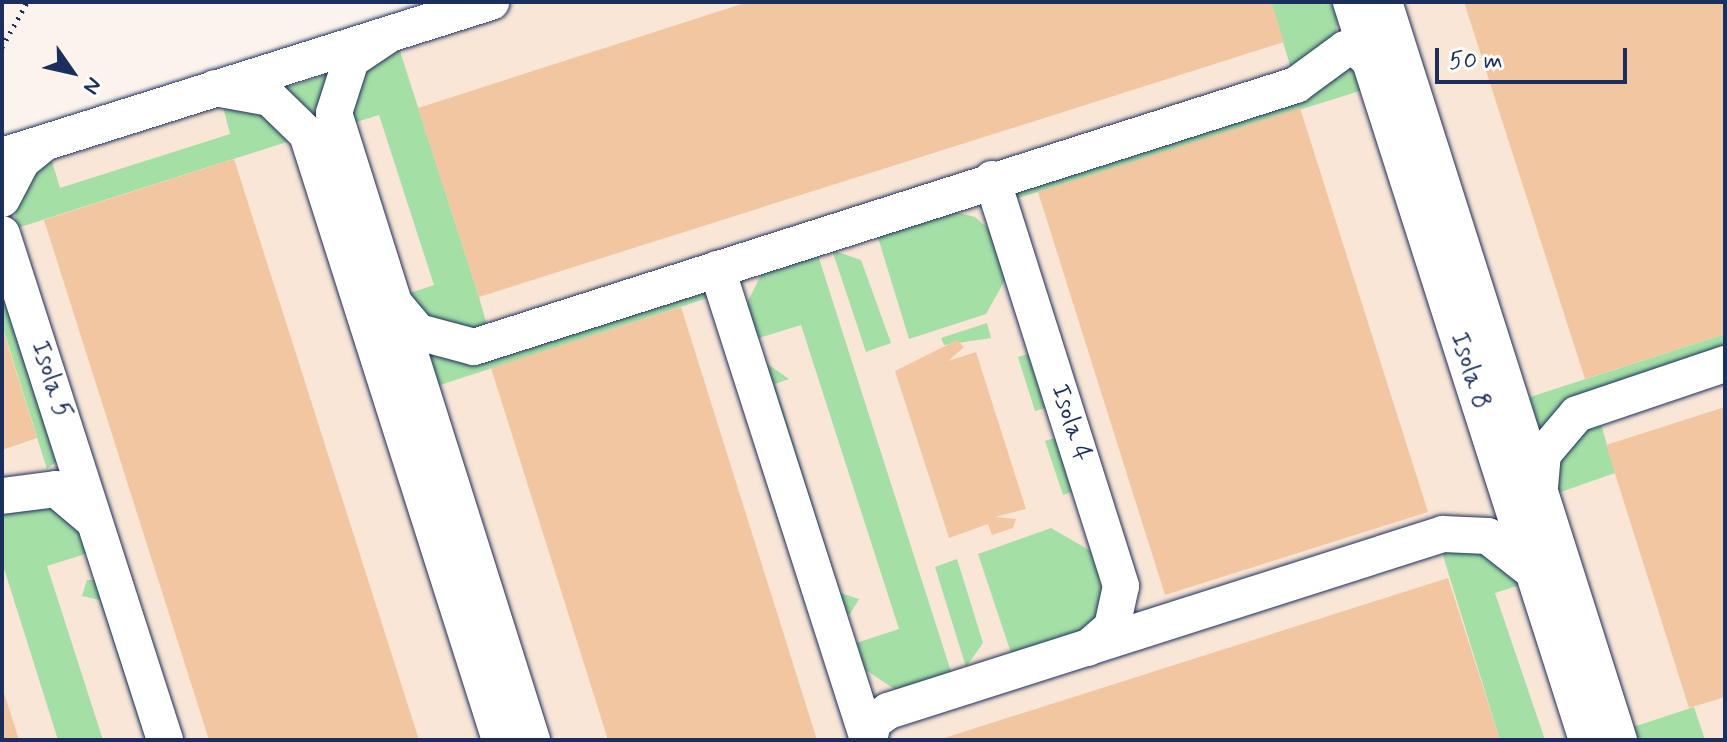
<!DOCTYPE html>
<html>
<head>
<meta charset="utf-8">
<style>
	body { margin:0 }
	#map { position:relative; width:1727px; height:742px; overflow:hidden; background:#fcf4ec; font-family:Mynerve,sans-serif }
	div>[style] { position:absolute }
	.built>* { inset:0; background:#f9e6d6 }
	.green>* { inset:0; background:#a4dfa5 }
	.building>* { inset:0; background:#f2c6a1 }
	.path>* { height:5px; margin-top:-2.5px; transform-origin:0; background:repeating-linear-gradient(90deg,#1b2f5e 0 2px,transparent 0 8px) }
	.roads { filter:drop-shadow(0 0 2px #1b2f5e) drop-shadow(0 0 2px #1b2f5e) }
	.minor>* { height:36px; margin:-18px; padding:0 18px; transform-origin:18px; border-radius:18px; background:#fff }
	span { translate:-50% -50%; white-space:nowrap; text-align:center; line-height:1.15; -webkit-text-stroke:6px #fff; paint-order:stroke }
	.street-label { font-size:26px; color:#1b2f5e }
	.frame { position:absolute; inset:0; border:4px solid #1b2f5e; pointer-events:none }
	.north { position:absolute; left:32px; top:32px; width:80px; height:80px; -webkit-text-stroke:6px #fff; paint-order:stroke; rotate:124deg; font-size:22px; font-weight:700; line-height:32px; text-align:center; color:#1b2f5e }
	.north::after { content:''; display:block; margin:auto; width:28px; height:36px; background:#1b2f5e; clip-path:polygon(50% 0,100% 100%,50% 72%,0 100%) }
	.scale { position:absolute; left:1435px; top:48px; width:192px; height:36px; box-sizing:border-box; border:4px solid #1b2f5e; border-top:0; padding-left:10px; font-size:24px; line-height:28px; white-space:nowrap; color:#1b2f5e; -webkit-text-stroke:6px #fff; paint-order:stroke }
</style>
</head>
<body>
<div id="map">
	<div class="built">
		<i style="clip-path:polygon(441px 2px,1725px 2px,1725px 740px,2px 740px,2px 143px)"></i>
	</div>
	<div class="green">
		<i style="clip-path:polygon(1271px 2px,1339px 2px,1336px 34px,1292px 72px)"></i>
		<i style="clip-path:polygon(399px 48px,479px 297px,488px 329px,446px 333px,404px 295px,434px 285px,379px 115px,350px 124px,357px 75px)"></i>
		<i style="clip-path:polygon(1352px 58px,1366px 89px,1012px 200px,1012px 194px)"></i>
		<i style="clip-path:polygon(325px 75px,327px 79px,326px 129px,285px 88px)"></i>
		<i style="clip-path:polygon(245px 100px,293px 140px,14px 229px,18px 188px,51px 158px,60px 188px,230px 134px,222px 103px)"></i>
		<i style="clip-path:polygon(948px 210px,975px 217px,996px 235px,1009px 273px,986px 314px,909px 339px,876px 231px)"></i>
		<i style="clip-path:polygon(816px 249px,953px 678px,896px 690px,861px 667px,850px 645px,899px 629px,801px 325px,752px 340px,747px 303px,762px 273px)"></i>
		<i style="clip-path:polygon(832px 250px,861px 260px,891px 343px,866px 352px)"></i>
		<i style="clip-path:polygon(2px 271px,58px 460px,47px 469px,2px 325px)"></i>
		<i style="clip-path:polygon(700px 287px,714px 296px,434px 387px,427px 354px,450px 359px)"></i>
		<i style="clip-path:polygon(987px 323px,991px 338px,944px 345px,941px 338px)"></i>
		<i style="clip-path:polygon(1725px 334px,1725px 352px,1540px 428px,1524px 399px)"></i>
		<i style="clip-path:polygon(1028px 354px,1045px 408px,1035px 411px,1018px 357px)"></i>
		<i style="clip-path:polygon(766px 363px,789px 379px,775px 384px,840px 593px,859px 599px,850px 614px,846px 614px)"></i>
		<i style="clip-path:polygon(1599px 417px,1615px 473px,1555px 494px,1553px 468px)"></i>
		<i style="clip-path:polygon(1055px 438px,1072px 492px,1063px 495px,1045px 441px)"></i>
		<i style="clip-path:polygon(26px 501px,70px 513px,95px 551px,47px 566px,103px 740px,58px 740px,2px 562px,2px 509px)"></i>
		<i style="clip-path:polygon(1051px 528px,1096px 554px,1104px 606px,1090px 628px,1013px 659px,978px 554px)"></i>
		<i style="clip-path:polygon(1471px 543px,1523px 584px,1495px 593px,1545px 740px,1500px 740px,1440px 546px)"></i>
		<i style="clip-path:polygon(957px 559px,983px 643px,966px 667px,935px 567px)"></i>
		<i style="clip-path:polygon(87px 580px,96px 580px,152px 740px,145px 740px,100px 600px,82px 596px)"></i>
		<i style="clip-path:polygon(1694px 707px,1705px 740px,1635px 740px,1630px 728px)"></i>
	</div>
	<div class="building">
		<i style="clip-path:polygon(748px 2px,1271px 2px,1284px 42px,479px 297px,418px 108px)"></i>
		<i style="clip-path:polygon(1464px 2px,1725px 2px,1725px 334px,1585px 379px)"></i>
		<i style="clip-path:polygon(1300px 108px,1428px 512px,1165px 595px,1038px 192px)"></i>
		<i style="clip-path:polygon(234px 159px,419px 740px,209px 740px,44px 220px)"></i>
		<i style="clip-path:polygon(681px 307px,817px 740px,608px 740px,491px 368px)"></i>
		<i style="clip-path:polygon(2px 327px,37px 438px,2px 450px)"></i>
		<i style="clip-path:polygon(957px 340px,964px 347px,948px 361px,976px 352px,1026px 509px,995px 517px,1016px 519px,1013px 528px,992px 535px,988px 524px,949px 538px,895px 371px)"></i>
		<i style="clip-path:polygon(1725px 407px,1725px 697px,1689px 708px,1606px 445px)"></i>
		<i style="clip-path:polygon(1448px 578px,1500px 740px,941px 740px,941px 739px)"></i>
		<i style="clip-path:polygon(2px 690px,3px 690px,19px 740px,2px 740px)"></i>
	</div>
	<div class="path">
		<i style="left:2px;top:47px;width:51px;rotate:-60.9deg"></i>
	</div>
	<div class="roads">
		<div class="minor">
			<i style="left:1351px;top:2px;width:775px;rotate:72.27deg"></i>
			<i style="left:1384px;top:2px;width:775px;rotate:72.34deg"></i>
			<i style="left:388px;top:35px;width:45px;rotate:146deg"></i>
			<i style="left:351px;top:60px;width:56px;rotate:107.8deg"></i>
			<i style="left:334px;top:113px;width:658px;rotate:72.47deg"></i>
			<i style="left:215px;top:88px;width:56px;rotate:10.3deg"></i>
			<i style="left:270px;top:98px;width:52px;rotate:44.2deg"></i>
			<i style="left:307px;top:134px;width:636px;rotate:72.33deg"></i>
			<i style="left:2px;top:156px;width:513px;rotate:-17.48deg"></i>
			<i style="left:992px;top:179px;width:427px;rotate:72.4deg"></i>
			<i style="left:1121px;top:586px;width:42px;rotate:102.4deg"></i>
			<i style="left:1112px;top:627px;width:32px;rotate:139deg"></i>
			<i style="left:2px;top:199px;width:43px;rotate:-62.2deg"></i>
			<i style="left:22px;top:161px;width:27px;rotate:-39deg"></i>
			<i style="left:2px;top:234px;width:532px;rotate:72.14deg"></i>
			<i style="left:717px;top:269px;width:495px;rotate:72.2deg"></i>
			<i style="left:394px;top:303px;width:38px;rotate:50deg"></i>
			<i style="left:418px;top:332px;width:58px;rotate:15deg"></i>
			<i style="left:474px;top:347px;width:863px;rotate:-17.68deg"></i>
			<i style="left:1296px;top:85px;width:61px;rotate:-36.3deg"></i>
			<i style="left:1345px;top:49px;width:11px;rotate:-5deg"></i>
			<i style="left:1356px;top:48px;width:19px;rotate:43deg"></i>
			<i style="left:1540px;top:487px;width:33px;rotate:-85deg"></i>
			<i style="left:1543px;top:454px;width:52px;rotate:-49.6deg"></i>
			<i style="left:1577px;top:414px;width:156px;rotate:-18.7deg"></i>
			<i style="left:2px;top:496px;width:54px;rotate:-7.4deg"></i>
			<i style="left:56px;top:489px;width:50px;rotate:40.1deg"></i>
			<i style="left:869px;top:740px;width:18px;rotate:-77deg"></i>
			<i style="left:873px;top:722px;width:19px;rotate:-36deg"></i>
			<i style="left:888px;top:711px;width:583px;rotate:-17.69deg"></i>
			<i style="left:1443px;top:534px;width:45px;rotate:2.5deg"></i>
			<i style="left:1488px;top:536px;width:55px;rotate:38.3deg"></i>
		</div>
	</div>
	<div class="street-label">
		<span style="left:1469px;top:371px;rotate:72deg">Isola 8</span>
		<span style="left:50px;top:380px;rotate:72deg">Isola 5</span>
		<span style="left:1070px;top:423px;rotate:72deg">Isola 4</span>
	</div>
	<div class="frame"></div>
	<div class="north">N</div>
	<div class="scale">50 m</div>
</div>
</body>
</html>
